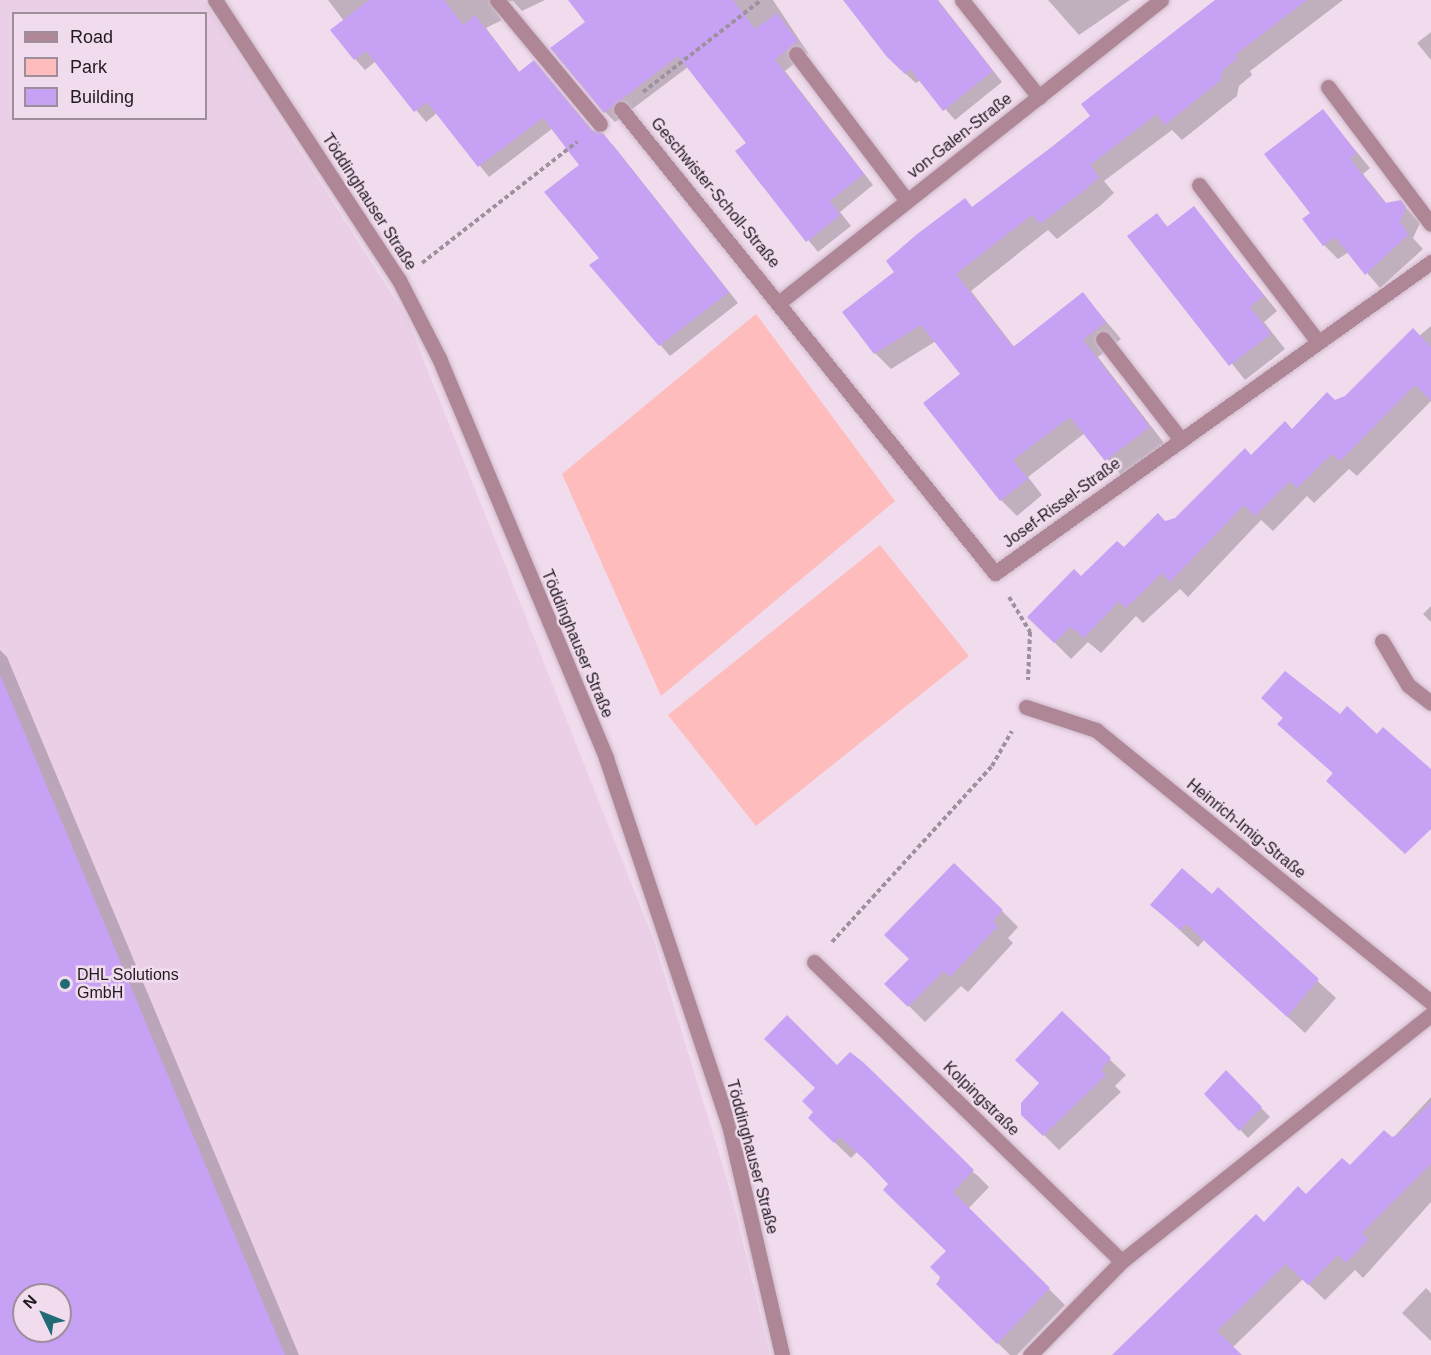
<!DOCTYPE html>
<html>
<head>
<meta charset="utf-8">
<style>
	body { margin:0 }
	#map { position:relative; width:1431px; height:1355px; overflow:hidden; background:#f1dcee; font-family:Arial,sans-serif }
	div>[style] { position:absolute }
	.built>* { inset:0; background:#eacfe7 }
	.green>* { inset:0; background:#febcbd }
	.shadow>* { inset:0; background:#0003 }
	.building>* { inset:0; background:#c7a1f3 }
	.path>* { height:4px; margin-top:-2px; transform-origin:0; background:repeating-linear-gradient(90deg,#9f909d 0 4.5px,transparent 0 7.5px) }
	.roads { filter:drop-shadow(0 0 2px #ccb9c9) drop-shadow(0 0 2px #ccb9c9) }
	.service>* { height:15px; margin:-7.5px; padding:0 7.5px; transform-origin:7.5px; border-radius:7.5px; background:#af8696 }
	.minor>* { height:15px; margin:-7.5px; padding:0 7.5px; transform-origin:7.5px; border-radius:7.5px; background:#af8696 }
	.dots>* { width:16px; height:16px; translate:-50% -50%; box-sizing:border-box; border:3px solid #f1dcee; border-radius:50% }
	span { translate:-50% -50%; white-space:nowrap; text-align:center; line-height:1.15; -webkit-text-stroke:5px #f1dcee; paint-order:stroke }
	.street-label { font-size:16px; color:#211a20 }
	.poi-label { font-size:16px; color:#211a20 }
	.left { translate:0 -50%; text-align:left }
	.legend { position:absolute; left:12px; top:12px; width:195px; height:108px; box-sizing:border-box; background:#f1dcee; border:2px solid #9e8e9c; margin:0; padding:8px 10px; list-style:none; font-size:18px; color:#211a20 }
	.legend li { display:flex; align-items:center; gap:12px; height:30px }
	.legend b { width:30px; border:2px solid #9e8e9c }
	.north { position:absolute; left:12px; top:1283px; width:60px; height:60px; box-sizing:border-box; background:#f1dcee; border:2px solid #9e8e9c; border-radius:50%; rotate:313deg; font-size:16px; font-weight:700; line-height:24px; text-align:center; color:#211a20 }
	.north::after { content:''; display:block; margin:auto; width:21px; height:27px; background:#206b74; clip-path:polygon(50% 0,100% 100%,50% 72%,0 100%) }
</style>
</head>
<body>
<div id="map">
	<div class="built">
		<i style="clip-path:polygon(evenodd,0 0,203px 0,407px 318px,653px 938px,731px 1193px,770px 1355px,0 1355px,0 0,14px 14px,206px 14px,206px 118px,14px 118px,14px 14px,0 0,24px 1295px,60px 1295px,60px 1331px,24px 1331px,24px 1295px)"></i>
	</div>
	<div class="green">
		<i style="clip-path:polygon(756px 314px,895px 501px,661px 696px,562px 474px)"></i>
		<i style="clip-path:polygon(880px 545px,969px 656px,756px 826px,668px 715px)"></i>
	</div>
	<div class="shadow">
		<i style="clip-path:polygon(328px 0,545px 0,522px 11px,513px 1px,502px 2px,497px 13px,502px 20px,486px 28px,520px 73px,534px 62px,594px 132px,613px 145px,738px 303px,670px 356px,591px 266px,601px 258px,581px 166px,553px 128px,489px 177px,437px 113px,426px 122px,376px 61px,365px 70px,355px 59px,344px 21px)"></i>
		<i style="clip-path:polygon(615px 0,773px 0,808px 53px,785px 71px,873px 185px,840px 212px,851px 226px,818px 252px,737px 152px,748px 143px,688px 67px,615px 122px,605px 112px)"></i>
		<i style="clip-path:polygon(845px 0,938px 0,1002px 82px,955px 120px,920px 80px,916px 83px,899px 68px)"></i>
		<i style="clip-path:polygon(1048px 0,1130px 0,1079px 35px)"></i>
		<i style="clip-path:polygon(1218px 0,1343px 0,1250px 71px,1252px 75px,1239px 86px,1237px 96px,1182px 140px,1172px 130px,1104px 181px,1114px 193px,1101px 205px,1057px 239px,1048px 230px,971px 291px,1015px 348px,1083px 294px,1121px 339px,1098px 357px,1164px 443px,1122px 476px,1085px 433px,1028px 477px,1042px 495px,1017px 516px,1001px 500px,962px 375px,936px 341px,891px 369px,875px 353px,973px 208px,1092px 116px)"></i>
		<i style="clip-path:polygon(1431px 32px,1431px 60px,1417px 43px)"></i>
		<i style="clip-path:polygon(1323px 111px,1370px 168px,1363px 174px,1387px 204px,1400px 201px,1420px 223px,1413px 238px,1423px 249px,1380px 288px,1349px 252px,1338px 259px,1324px 245px,1312px 213px)"></i>
		<i style="clip-path:polygon(1194px 208px,1277px 311px,1264px 322px,1285px 349px,1245px 380px,1130px 236px,1156px 215px,1169px 228px)"></i>
		<i style="clip-path:polygon(1431px 326px,1431px 401px,1357px 476px,1349px 469px,1314px 503px,1307px 496px,1273px 531px,1261px 520px,1188px 597px,1180px 589px,1143px 623px,1136px 616px,1101px 653px,1088px 642px,1071px 659px,1029px 617px,1176px 520px,1252px 457px,1346px 397px)"></i>
		<i style="clip-path:polygon(1431px 606px,1431px 622px,1423px 614px)"></i>
		<i style="clip-path:polygon(evenodd,0 650px,7px 657px,299px 1355px,0 1355px,0 650px,24px 1295px,60px 1295px,60px 1331px,24px 1331px,24px 1295px)"></i>
		<i style="clip-path:polygon(1341px 716px,1334px 774px,1279px 724px)"></i>
		<i style="clip-path:polygon(1218px 889px,1336px 998px,1305px 1033px,1204px 940px,1198px 947px,1152px 905px,1212px 896px)"></i>
		<i style="clip-path:polygon(1002px 911px,1018px 927px,1008px 938px,1013px 943px,968px 992px,961px 986px,925px 1022px,887px 984px)"></i>
		<i style="clip-path:polygon(1061px 1013px,1126px 1075px,1115px 1086px,1121px 1092px,1059px 1150px,1023px 1114px,1041px 1084px)"></i>
		<i style="clip-path:polygon(838px 1067px,978px 1176px,989px 1187px,968px 1209px,1065px 1305px,1017px 1355px,1010px 1355px,938px 1284px,947px 1251px,890px 1184px,857px 1152px,851px 1158px,826px 1134px)"></i>
		<i style="clip-path:polygon(1226px 1072px,1270px 1117px,1248px 1138px,1206px 1094px)"></i>
		<i style="clip-path:polygon(1431px 1097px,1431px 1202px,1363px 1278px,1355px 1270px,1325px 1300px,1303px 1279px,1232px 1348px,1240px 1355px,1116px 1355px,1264px 1224px,1392px 1139px)"></i>
		<i style="clip-path:polygon(1426px 1288px,1431px 1293px,1431px 1341px,1402px 1313px)"></i>
	</div>
	<div class="building">
		<i style="clip-path:polygon(369px 0,444px 0,463px 25px,475px 15px,519px 72px,534px 60px,592px 130px,603px 133px,729px 292px,659px 346px,589px 265px,599px 258px,544px 192px,579px 165px,543px 118px,478px 167px,427px 102px,414px 112px,366px 51px,354px 60px,330px 30px)"></i>
		<i style="clip-path:polygon(568px 0,733px 0,755px 29px,777px 13px,798px 41px,775px 60px,864px 174px,830px 201px,841px 215px,806px 242px,735px 151px,746px 143px,678px 56px,604px 113px,550px 48px,585px 22px)"></i>
		<i style="clip-path:polygon(843px 0,937px 0,993px 71px,943px 111px,910px 69px,905px 74px,887px 57px)"></i>
		<i style="clip-path:polygon(1215px 0,1307px 0,1235px 55px,1238px 58px,1223px 70px,1221px 80px,1165px 125px,1157px 114px,1090px 165px,1099px 177px,1086px 189px,1040px 224px,1032px 215px,956px 274px,1013px 347px,1083px 292px,1106px 322px,1083px 340px,1150px 427px,1105px 461px,1070px 417px,1013px 460px,1028px 479px,1000px 501px,923px 403px,960px 374px,921px 325px,874px 354px,842px 312px,894px 272px,886px 261px,916px 235px,965px 198px,972px 207px,1053px 146px,1090px 116px,1081px 104px)"></i>
		<i style="clip-path:polygon(1323px 109px,1357px 153px,1350px 159px,1385px 203px,1401px 200px,1406px 207px,1400px 222px,1409px 234px,1365px 275px,1335px 237px,1323px 246px,1302px 219px,1310px 213px,1264px 154px)"></i>
		<i style="clip-path:polygon(1194px 206px,1264px 296px,1250px 307px,1271px 334px,1229px 366px,1127px 236px,1157px 213px,1167px 227px)"></i>
		<i style="clip-path:polygon(1413px 328px,1431px 347px,1431px 401px,1415px 385px,1340px 461px,1332px 454px,1297px 488px,1290px 481px,1255px 516px,1244px 505px,1170px 582px,1162px 573px,1126px 608px,1119px 601px,1084px 638px,1071px 627px,1054px 643px,1027px 617px,1074px 569px,1081px 576px,1117px 541px,1124px 547px,1158px 513px,1165px 521px,1175px 518px,1245px 448px,1251px 455px,1285px 421px,1292px 429px,1327px 392px,1335px 400px,1345px 396px)"></i>
		<i style="clip-path:polygon(1285px 671px,1340px 714px,1347px 706px,1377px 734px,1383px 727px,1431px 769px,1431px 829px,1405px 854px,1326px 781px,1333px 773px,1277px 724px,1283px 718px,1261px 698px)"></i>
		<i style="clip-path:polygon(evenodd,0 675px,0 674px,285px 1355px,0 1355px,0 675px,24px 1295px,60px 1295px,60px 1331px,24px 1331px,24px 1295px)"></i>
		<i style="clip-path:polygon(954px 863px,1003px 910px,993px 921px,998px 926px,950px 977px,944px 971px,908px 1007px,884px 984px,909px 959px,884px 935px)"></i>
		<i style="clip-path:polygon(1182px 868px,1212px 894px,1218px 887px,1319px 979px,1287px 1017px,1186px 924px,1180px 930px,1150px 905px)"></i>
		<i style="clip-path:polygon(1062px 1011px,1111px 1058px,1101px 1070px,1106px 1075px,1043px 1136px,1021px 1115px,1021px 1103px,1039px 1083px,1015px 1060px)"></i>
		<i style="clip-path:polygon(787px 1015px,837px 1065px,850px 1052px,863px 1062px,962px 1158px,974px 1170px,953px 1192px,1050px 1288px,997px 1344px,936px 1284px,941px 1278px,930px 1267px,946px 1251px,883px 1190px,888px 1184px,866px 1161px,840px 1137px,834px 1143px,808px 1118px,813px 1112px,802px 1101px,815px 1088px,764px 1039px)"></i>
		<i style="clip-path:polygon(1226px 1070px,1262px 1107px,1239px 1131px,1204px 1094px)"></i>
		<i style="clip-path:polygon(1431px 1102px,1431px 1164px,1362px 1233px,1368px 1240px,1346px 1263px,1338px 1255px,1308px 1285px,1286px 1264px,1217px 1331px,1242px 1355px,1112px 1355px,1256px 1214px,1264px 1222px,1298px 1186px,1306px 1194px,1342px 1158px,1350px 1165px,1384px 1130px,1392px 1137px,1399px 1134px)"></i>
	</div>
	<div class="path">
		<i style="left:643px;top:92px;width:150px;rotate:-37.9deg"></i>
		<i style="left:422px;top:263px;width:197px;rotate:-38deg"></i>
		<i style="left:1009px;top:597px;width:41px;rotate:59deg"></i>
		<i style="left:1030px;top:632px;width:48px;rotate:92.4deg"></i>
		<i style="left:832px;top:942px;width:238px;rotate:-47.7deg"></i>
		<i style="left:992px;top:766px;width:40px;rotate:-60.3deg"></i>
	</div>
	<div class="roads">
		<div class="service">
			<i style="left:962px;top:0;width:124px;rotate:51.6deg"></i>
			<i style="left:796px;top:54px;width:184px;rotate:52.9deg"></i>
			<i style="left:1328px;top:87px;width:171px;rotate:53.1deg"></i>
			<i style="left:1199px;top:185px;width:197px;rotate:52.8deg"></i>
			<i style="left:1103px;top:339px;width:128px;rotate:52.3deg"></i>
		</div>
		<div class="minor">
			<i style="left:215px;top:0;width:335px;rotate:56.7deg"></i>
			<i style="left:399px;top:280px;width:88px;rotate:62.9deg"></i>
			<i style="left:439px;top:358px;width:433px;rotate:67.3deg"></i>
			<i style="left:606px;top:758px;width:387px;rotate:71.5deg"></i>
			<i style="left:729px;top:1125px;width:236px;rotate:77deg"></i>
			<i style="left:497px;top:0;width:161px;rotate:50.3deg"></i>
			<i style="left:621px;top:109px;width:596px;rotate:51.13deg"></i>
			<i style="left:995px;top:573px;width:536px;rotate:-35.5deg"></i>
			<i style="left:781px;top:301px;width:485px;rotate:-38.4deg"></i>
			<i style="left:1382px;top:641px;width:51px;rotate:59.4deg"></i>
			<i style="left:1408px;top:685px;width:29px;rotate:38deg"></i>
			<i style="left:1026px;top:707px;width:74px;rotate:18.2deg"></i>
			<i style="left:1096px;top:730px;width:432px;rotate:39.1deg"></i>
			<i style="left:814px;top:962px;width:429px;rotate:44.2deg"></i>
			<i style="left:1030px;top:1355px;width:132px;rotate:-45.6deg"></i>
			<i style="left:1122px;top:1261px;width:396px;rotate:-38.6deg"></i>
		</div>
	</div>
	<div class="dots">
		<i style="left:65px;top:984px;background:#206b74"></i>
	</div>
	<div class="street-label">
		<span style="left:960px;top:136px;rotate:-38deg">von-Galen-Straße</span>
		<span style="left:715px;top:193px;rotate:50deg">Geschwister-Scholl-Straße</span>
		<span style="left:369px;top:202px;rotate:57deg">Töddinghauser Straße</span>
		<span style="left:1062px;top:503px;rotate:-36deg">Josef-Rissel-Straße</span>
		<span style="left:577px;top:644px;rotate:67deg">Töddinghauser Straße</span>
		<span style="left:1246px;top:829px;rotate:39deg">Heinrich-Imig-Straße</span>
		<span style="left:981px;top:1099px;rotate:44deg">Kolpingstraße</span>
		<span style="left:752px;top:1157px;rotate:75deg">Töddinghauser Straße</span>
	</div>
	<div class="poi-label">
		<span class="left" style="left:77px;top:984px">DHL Solutions<br>GmbH</span>
	</div>
	<ul class="legend">
	<li><b style="height:8px;background:#af8696"></b>Road</li>
	<li><b style="height:16px;background:#febcbd"></b>Park</li>
	<li><b style="height:16px;background:#c7a1f3"></b>Building</li>
	</ul>
	<div class="north">N</div>
</div>
</body>
</html>
